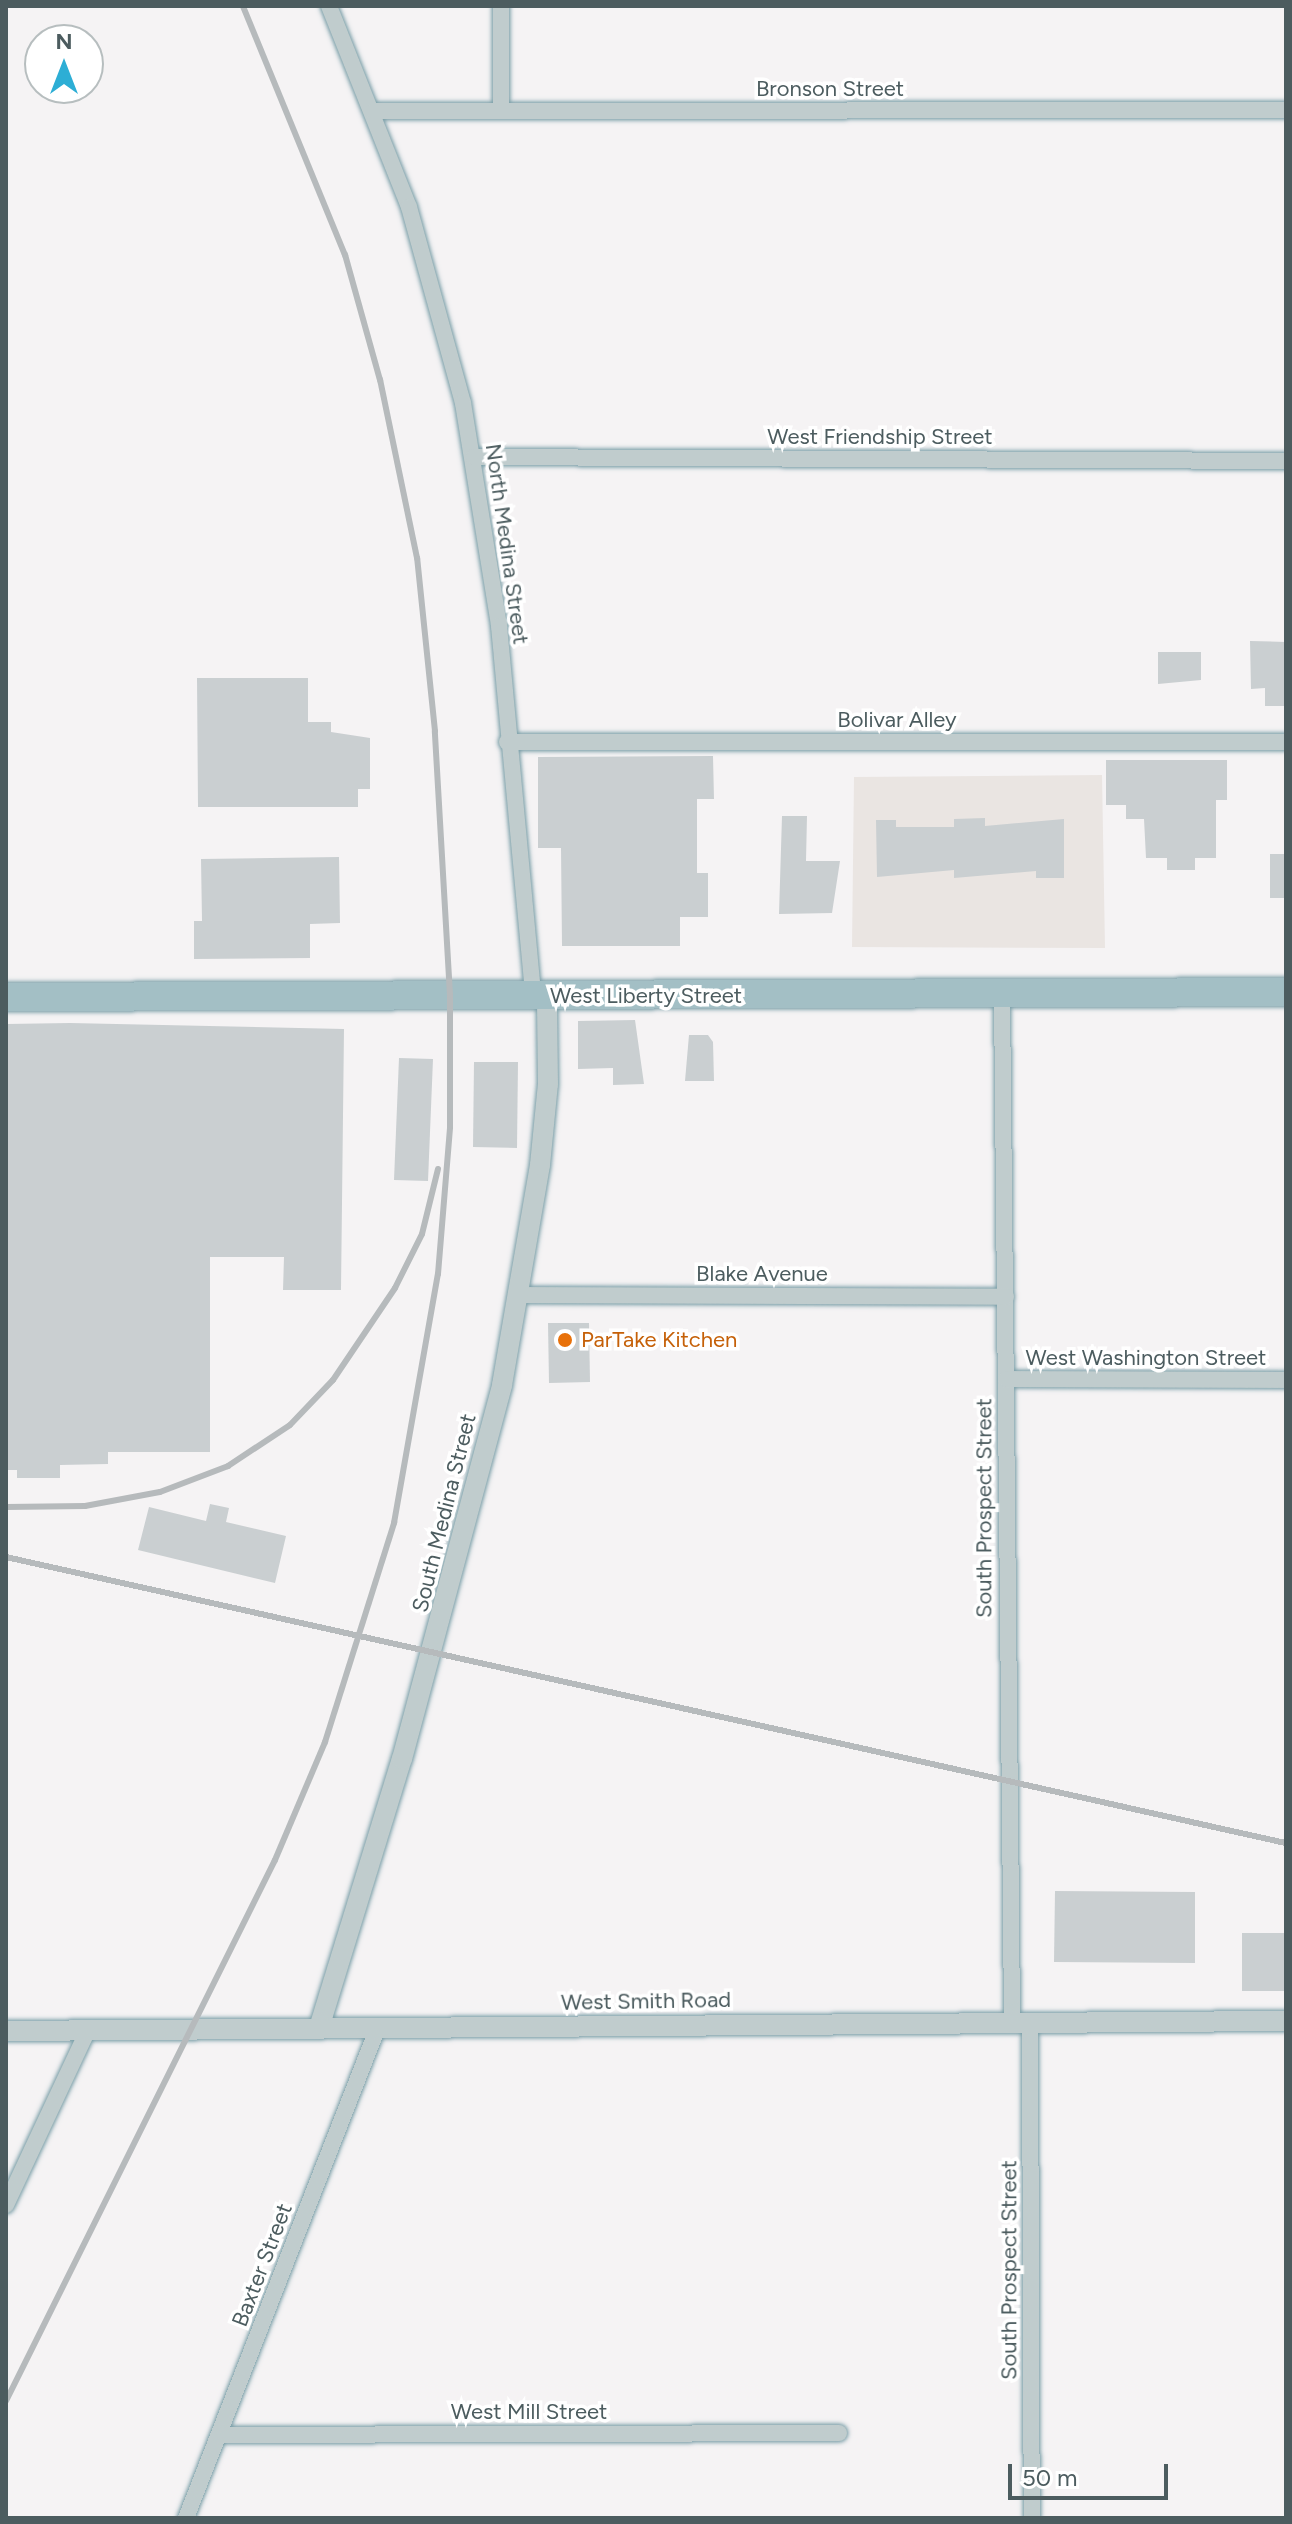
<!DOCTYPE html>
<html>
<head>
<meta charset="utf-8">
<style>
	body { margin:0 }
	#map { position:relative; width:1292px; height:2524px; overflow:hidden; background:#f5f3f4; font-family:Figtree,sans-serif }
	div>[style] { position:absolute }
	.commercial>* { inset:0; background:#eae5e2 }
	.building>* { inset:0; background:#cacfd1 }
	.roads { filter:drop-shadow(0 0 2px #7b9fa8) drop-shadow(0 0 2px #7b9fa8) }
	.minor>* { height:16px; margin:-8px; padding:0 8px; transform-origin:8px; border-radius:8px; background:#c0cccd }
	.tertiary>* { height:20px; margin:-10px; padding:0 10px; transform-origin:10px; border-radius:10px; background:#c0cccd }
	.trunk>* { height:28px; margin:-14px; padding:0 14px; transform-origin:14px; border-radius:14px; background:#a3bfc5 }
	.rail>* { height:6px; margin:-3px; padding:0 3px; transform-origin:3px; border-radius:3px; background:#b6babc }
	.dots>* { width:22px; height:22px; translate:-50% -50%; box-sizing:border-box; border:4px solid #fff; border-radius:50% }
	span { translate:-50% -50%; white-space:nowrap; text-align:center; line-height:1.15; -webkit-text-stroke:7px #fff; paint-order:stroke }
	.street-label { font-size:22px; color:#4c5c5f }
	.food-label { font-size:22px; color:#c56008 }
	.left { translate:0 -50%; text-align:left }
	.frame { position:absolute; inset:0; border:8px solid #4c5c5f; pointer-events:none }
	.north { position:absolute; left:24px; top:24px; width:80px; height:80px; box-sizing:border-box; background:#fff; border:2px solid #b7bebf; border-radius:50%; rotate:0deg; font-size:22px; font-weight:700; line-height:32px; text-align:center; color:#4c5c5f }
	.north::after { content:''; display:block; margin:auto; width:28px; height:36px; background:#2daed5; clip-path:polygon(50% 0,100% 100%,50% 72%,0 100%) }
	.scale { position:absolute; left:1008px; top:2464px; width:160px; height:36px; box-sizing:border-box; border:4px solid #4c5c5f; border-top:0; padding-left:10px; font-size:24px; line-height:28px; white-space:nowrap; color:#4c5c5f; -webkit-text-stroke:6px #fff; paint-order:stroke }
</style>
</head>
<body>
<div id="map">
	<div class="commercial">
		<i style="clip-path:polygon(1102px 775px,1105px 948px,852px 947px,854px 777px)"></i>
	</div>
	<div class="building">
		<i style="clip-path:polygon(1250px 641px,1286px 642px,1286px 706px,1265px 706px,1265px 688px,1251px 689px)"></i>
		<i style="clip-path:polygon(1158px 652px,1201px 652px,1201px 680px,1158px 684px)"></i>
		<i style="clip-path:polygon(197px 678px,308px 678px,308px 722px,331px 722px,331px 732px,370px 738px,370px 789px,358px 789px,358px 807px,198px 807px)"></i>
		<i style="clip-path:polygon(713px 756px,714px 799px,697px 799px,697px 873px,708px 873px,708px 917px,680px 917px,680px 946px,562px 946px,561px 848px,538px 848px,538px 757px)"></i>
		<i style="clip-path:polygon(1106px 760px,1227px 760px,1227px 800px,1216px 800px,1216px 858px,1195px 858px,1195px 870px,1167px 870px,1167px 858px,1146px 858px,1144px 819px,1126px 819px,1126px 805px,1106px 805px)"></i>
		<i style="clip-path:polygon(782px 816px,807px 816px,806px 861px,840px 861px,832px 913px,779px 914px)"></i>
		<i style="clip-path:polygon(985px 818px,985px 826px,1064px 819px,1064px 878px,1036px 878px,1036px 871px,954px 878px,954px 870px,877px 877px,876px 820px,896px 820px,896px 827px,954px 827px,954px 819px)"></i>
		<i style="clip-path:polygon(1270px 854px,1286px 854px,1286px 898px,1270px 898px)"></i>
		<i style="clip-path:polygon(339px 857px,340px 923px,310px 924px,310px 958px,194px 959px,194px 921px,202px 921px,201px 859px)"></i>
		<i style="clip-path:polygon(635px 1020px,644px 1084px,613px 1085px,613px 1068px,578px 1069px,578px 1021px)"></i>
		<i style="clip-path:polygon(70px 1023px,344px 1029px,341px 1290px,283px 1290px,284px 1257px,210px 1257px,210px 1452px,108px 1452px,108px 1464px,60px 1465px,60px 1478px,17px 1478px,17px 1470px,6px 1470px,6px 1024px)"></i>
		<i style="clip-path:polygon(689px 1035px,708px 1035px,713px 1042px,714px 1081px,685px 1081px)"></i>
		<i style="clip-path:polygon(399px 1058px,433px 1059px,428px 1181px,394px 1180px)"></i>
		<i style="clip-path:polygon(474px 1062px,518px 1062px,517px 1148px,473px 1147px)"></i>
		<i style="clip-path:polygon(548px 1323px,589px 1323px,590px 1382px,549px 1383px)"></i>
		<i style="clip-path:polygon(210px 1504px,229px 1508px,226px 1522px,286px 1536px,275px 1583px,138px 1550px,149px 1507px,206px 1521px)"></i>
		<i style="clip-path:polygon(1055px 1891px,1195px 1892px,1195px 1963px,1054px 1962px)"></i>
		<i style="clip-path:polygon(1242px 1933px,1286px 1933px,1286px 1991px,1242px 1991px)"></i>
	</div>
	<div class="roads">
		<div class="minor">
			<i style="left:329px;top:6px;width:216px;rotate:68.3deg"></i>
			<i style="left:409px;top:207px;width:203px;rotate:74.6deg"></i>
			<i style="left:463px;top:403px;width:226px;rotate:80.8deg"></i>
			<i style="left:499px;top:626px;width:372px;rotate:84.7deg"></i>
			<i style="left:501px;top:6px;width:105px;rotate:90deg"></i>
			<i style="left:374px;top:111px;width:912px;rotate:-0.06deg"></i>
			<i style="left:474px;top:457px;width:812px;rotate:0.28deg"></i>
			<i style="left:507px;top:742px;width:779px"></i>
			<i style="left:1002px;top:994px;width:1027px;rotate:89.44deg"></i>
			<i style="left:519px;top:1295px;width:487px;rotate:0.2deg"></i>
			<i style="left:1006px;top:1379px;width:280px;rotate:0.2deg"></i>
			<i style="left:1030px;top:2021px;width:497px;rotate:89.8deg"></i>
			<i style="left:6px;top:2205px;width:193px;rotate:-64.9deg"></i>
			<i style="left:219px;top:2435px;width:620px;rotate:-0.18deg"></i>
			<i style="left:186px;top:2518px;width:527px;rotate:-68.64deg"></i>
		</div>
		<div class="tertiary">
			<i style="left:319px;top:2028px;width:282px;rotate:-72.9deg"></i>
			<i style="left:402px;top:1759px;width:387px;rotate:-75deg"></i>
			<i style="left:502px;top:1385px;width:223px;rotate:-80.2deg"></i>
			<i style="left:540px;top:1165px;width:81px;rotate:-84.4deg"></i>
			<i style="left:548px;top:1084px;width:88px;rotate:-90.7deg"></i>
			<i style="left:6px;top:2031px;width:1280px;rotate:-0.45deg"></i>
		</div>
		<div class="trunk">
			<i style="left:6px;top:997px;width:1280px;rotate:-0.22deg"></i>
		</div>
	</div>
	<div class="rail">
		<i style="left:6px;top:1507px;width:79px;rotate:-0.7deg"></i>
		<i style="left:85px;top:1506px;width:76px;rotate:-10.6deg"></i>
		<i style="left:160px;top:1492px;width:73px;rotate:-20.9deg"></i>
		<i style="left:228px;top:1466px;width:74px;rotate:-33.5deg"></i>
		<i style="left:290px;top:1425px;width:62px;rotate:-46.3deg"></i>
		<i style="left:333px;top:1380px;width:111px;rotate:-56deg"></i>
		<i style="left:395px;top:1288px;width:60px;rotate:-63.4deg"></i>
		<i style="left:422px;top:1234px;width:67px;rotate:-76.2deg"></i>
		<i style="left:6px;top:1557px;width:1312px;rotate:12.6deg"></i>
		<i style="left:6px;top:2401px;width:604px;rotate:-63.56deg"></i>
		<i style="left:275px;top:1860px;width:128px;rotate:-67deg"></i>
		<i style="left:325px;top:1742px;width:230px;rotate:-72.5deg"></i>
		<i style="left:394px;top:1523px;width:253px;rotate:-80deg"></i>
		<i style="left:438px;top:1274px;width:147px;rotate:-85.3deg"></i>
		<i style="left:450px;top:1127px;width:132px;rotate:-90deg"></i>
		<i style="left:450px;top:995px;width:264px;rotate:-93.3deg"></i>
		<i style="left:435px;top:731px;width:174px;rotate:-95.9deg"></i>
		<i style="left:417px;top:558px;width:182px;rotate:-101.7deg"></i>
		<i style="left:380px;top:380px;width:130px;rotate:-105.6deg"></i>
		<i style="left:345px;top:255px;width:269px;rotate:-112.3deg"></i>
	</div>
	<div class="dots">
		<i style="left:565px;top:1340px;background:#e8710a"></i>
	</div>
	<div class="street-label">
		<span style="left:830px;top:89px">Bronson Street</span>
		<span style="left:880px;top:437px">West Friendship Street</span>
		<span style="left:507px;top:544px;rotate:82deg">North Medina Street</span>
		<span style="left:897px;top:720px">Bolivar Alley</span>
		<span style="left:646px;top:996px">West Liberty Street</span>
		<span style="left:762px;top:1274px">Blake Avenue</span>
		<span style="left:1146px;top:1358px">West Washington Street</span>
		<span style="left:984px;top:1508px;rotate:-90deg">South Prospect Street</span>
		<span style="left:444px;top:1513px;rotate:-76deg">South Medina Street</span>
		<span style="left:646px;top:2001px;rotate:-1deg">West Smith Road</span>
		<span style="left:262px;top:2265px;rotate:-69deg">Baxter Street</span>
		<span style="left:1009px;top:2270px;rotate:-90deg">South Prospect Street</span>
		<span style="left:529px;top:2412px">West Mill Street</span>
	</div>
	<div class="food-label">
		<span class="left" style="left:581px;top:1340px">ParTake Kitchen</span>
	</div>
	<div class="frame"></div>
	<div class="north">N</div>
	<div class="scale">50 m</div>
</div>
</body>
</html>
